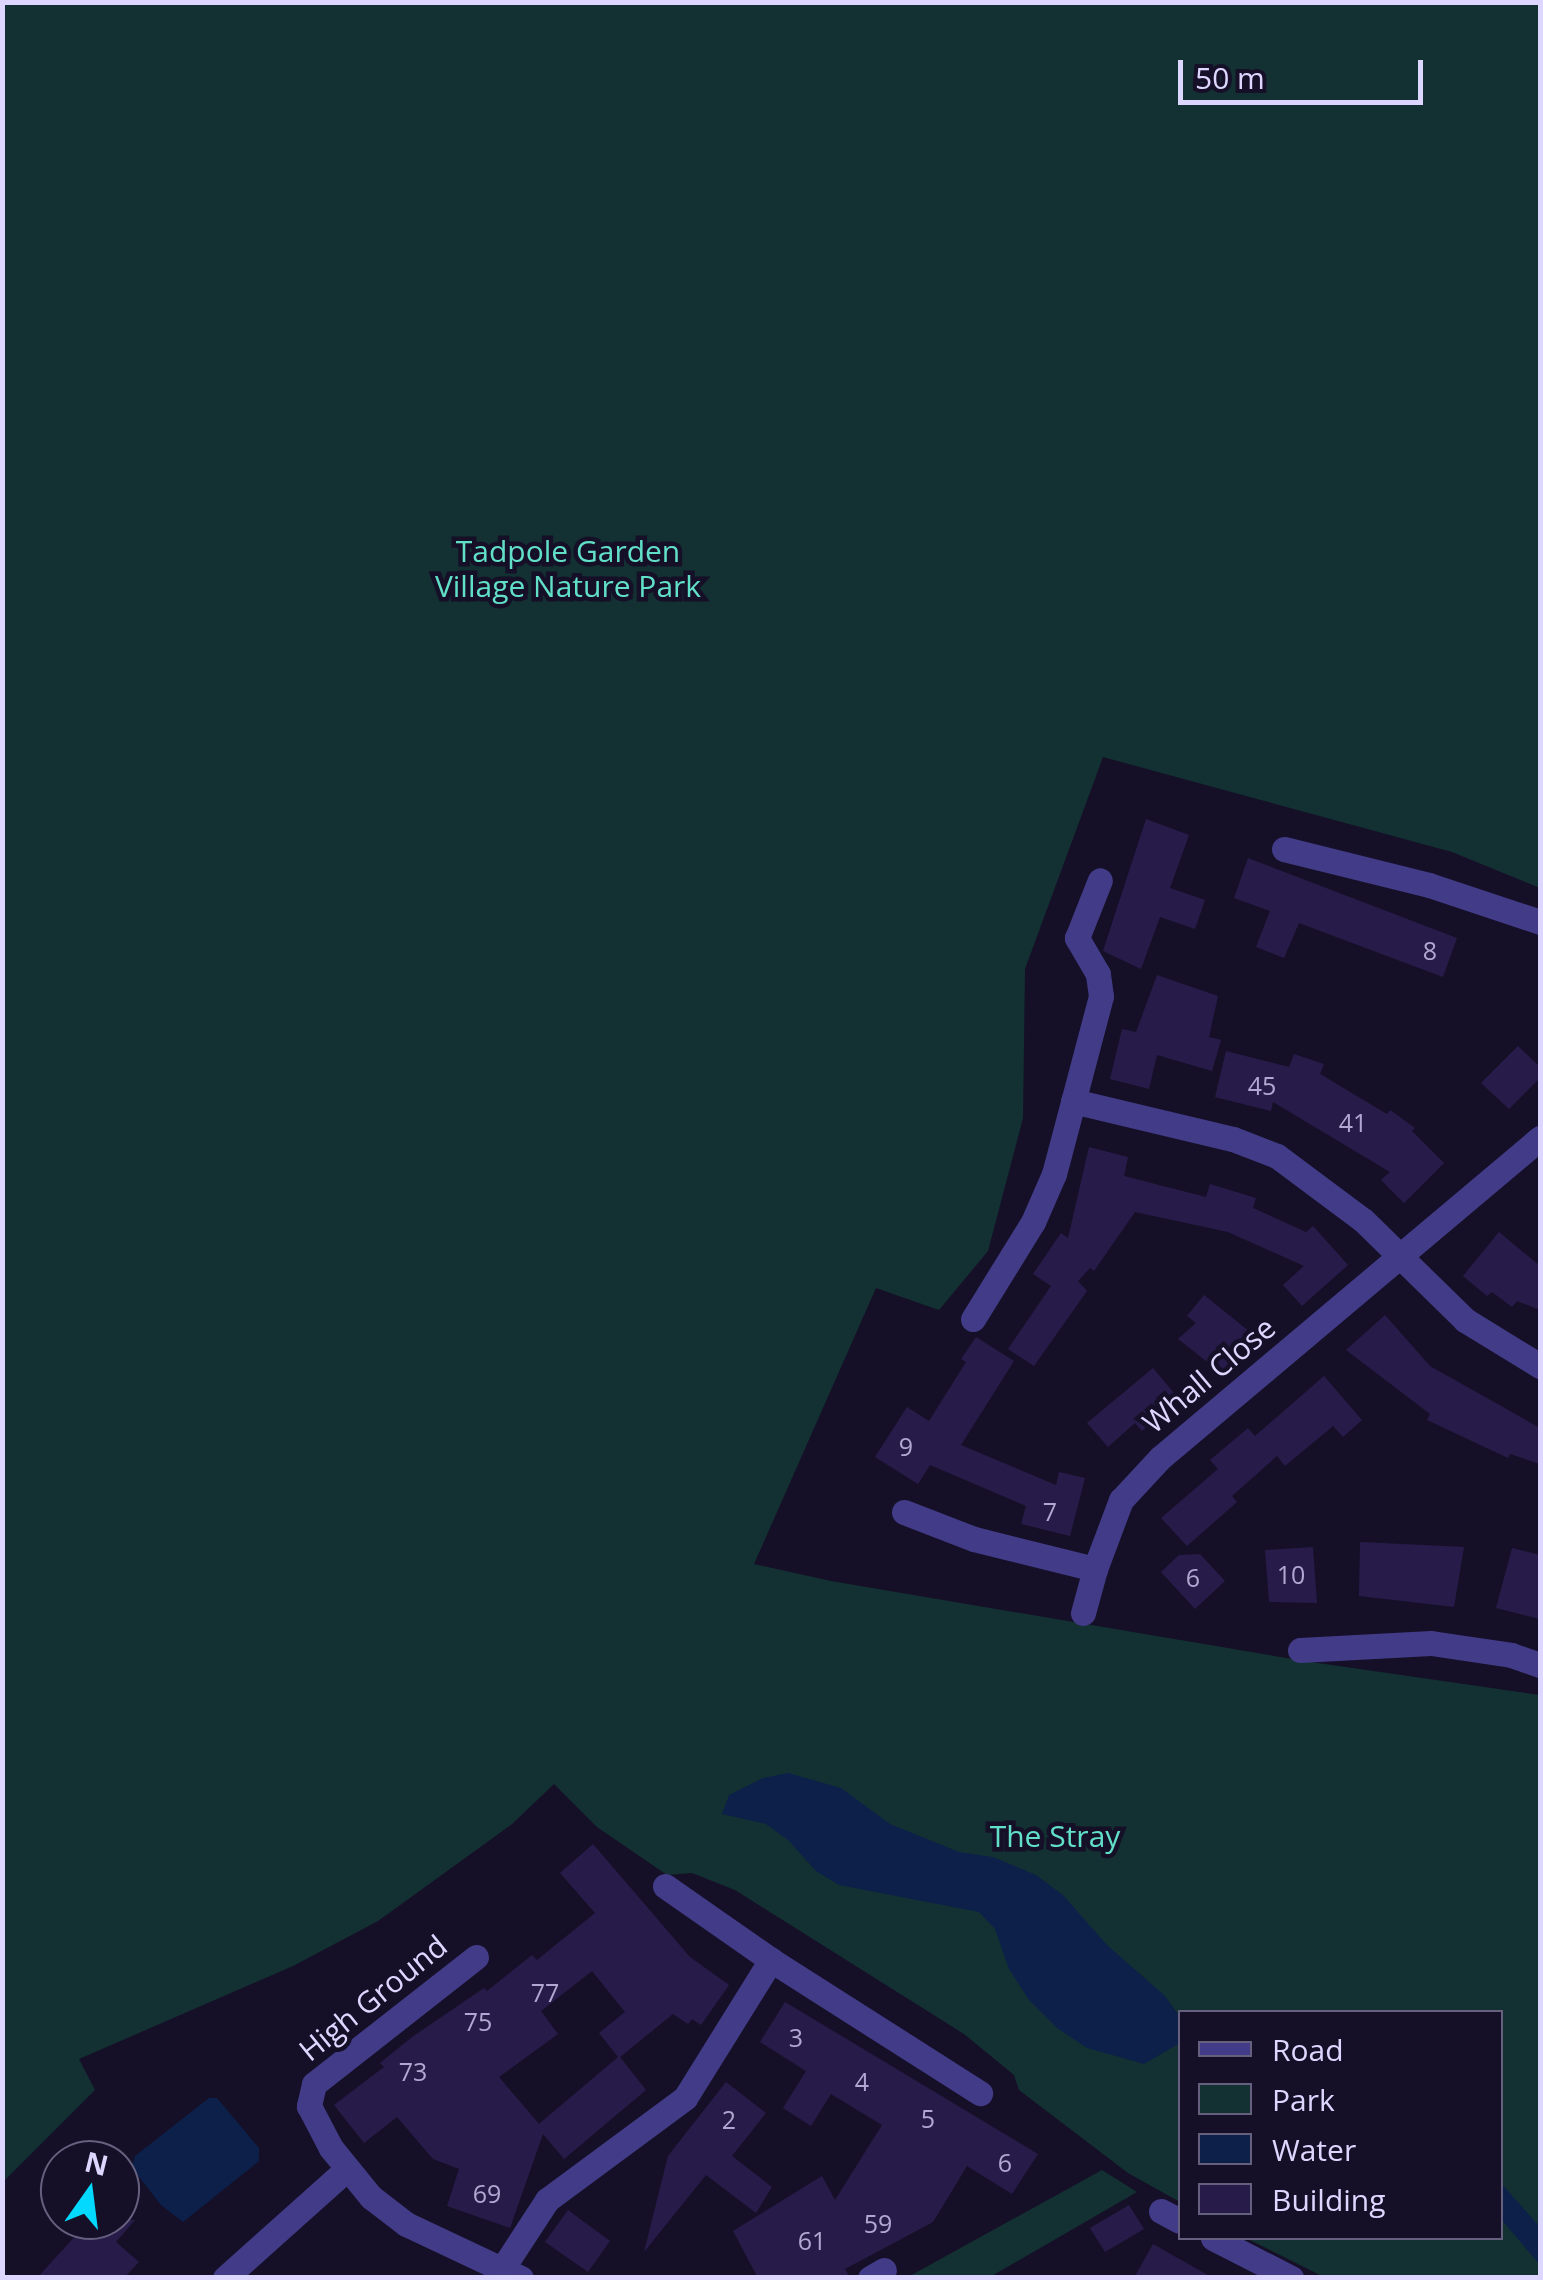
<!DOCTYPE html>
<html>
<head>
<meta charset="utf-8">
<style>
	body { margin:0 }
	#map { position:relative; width:1543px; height:2280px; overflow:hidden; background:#151028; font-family:"Open Sans",sans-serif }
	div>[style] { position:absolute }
	.green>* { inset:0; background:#133132 }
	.water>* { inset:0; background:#0c204a }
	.building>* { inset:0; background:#271c49 }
	.minor>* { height:25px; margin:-12.5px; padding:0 12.5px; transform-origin:12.5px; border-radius:12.5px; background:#423b87 }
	span { translate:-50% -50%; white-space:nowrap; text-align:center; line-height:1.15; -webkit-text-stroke:9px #151028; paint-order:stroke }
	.number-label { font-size:25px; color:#b0a8d2 }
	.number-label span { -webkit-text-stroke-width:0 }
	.park-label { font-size:30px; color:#61e0c7 }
	.street-label { font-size:30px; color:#ddd7ff }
	.frame { position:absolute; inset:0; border:5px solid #ddd7ff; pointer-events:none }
	.legend { position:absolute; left:1178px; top:2010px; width:325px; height:230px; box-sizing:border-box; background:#151028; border:2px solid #65607e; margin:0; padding:12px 18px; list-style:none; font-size:30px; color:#ddd7ff }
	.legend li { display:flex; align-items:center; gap:20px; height:50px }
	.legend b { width:50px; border:2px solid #65607e }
	.north { position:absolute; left:40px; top:2140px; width:100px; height:100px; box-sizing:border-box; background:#151028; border:2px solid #65607e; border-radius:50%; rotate:14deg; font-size:28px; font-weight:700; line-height:40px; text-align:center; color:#ddd7ff }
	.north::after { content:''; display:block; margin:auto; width:35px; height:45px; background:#03d9ff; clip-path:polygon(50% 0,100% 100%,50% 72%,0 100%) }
	.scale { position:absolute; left:1178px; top:60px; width:245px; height:45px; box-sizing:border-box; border:5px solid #ddd7ff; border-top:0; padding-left:12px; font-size:30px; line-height:35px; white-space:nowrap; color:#ddd7ff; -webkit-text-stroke:8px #151028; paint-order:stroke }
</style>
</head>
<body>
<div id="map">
	<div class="green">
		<i style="clip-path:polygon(3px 3px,1540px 3px,1540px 888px,1452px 852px,1103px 757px,1025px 969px,1023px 1118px,988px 1251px,939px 1310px,876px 1288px,754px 1564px,831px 1581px,1304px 1661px,1540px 1695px,1540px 2277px,1324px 2277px,1246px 2238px,1500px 2238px,1500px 2012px,1180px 2012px,1180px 2202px,1128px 2173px,1019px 2090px,1014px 2075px,964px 2034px,735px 1890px,692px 1873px,667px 1875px,597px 1827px,554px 1784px,512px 1824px,378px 1921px,293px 1966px,79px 2059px,95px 2090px,3px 2182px)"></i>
		<i style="clip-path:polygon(1102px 2170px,1137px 2192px,990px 2277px,908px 2277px)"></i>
	</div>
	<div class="water">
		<i style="clip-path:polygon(788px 1773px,841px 1788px,890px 1824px,959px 1852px,993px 1857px,1036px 1875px,1063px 1895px,1107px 1945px,1165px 1996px,1180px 2017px,1180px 2043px,1144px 2064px,1087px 2048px,1057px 2028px,1029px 2000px,1009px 1969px,995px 1929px,979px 1912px,839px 1885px,816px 1871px,788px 1840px,766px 1824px,722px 1814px,729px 1795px,763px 1778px)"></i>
		<i style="clip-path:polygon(209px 2098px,217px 2098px,259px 2148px,259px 2161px,183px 2222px,161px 2205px,132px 2168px,135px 2156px)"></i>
		<i style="clip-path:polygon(1501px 2183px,1540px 2227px,1540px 2265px,1501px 2219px)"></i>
	</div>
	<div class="building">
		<i style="clip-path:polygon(1146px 819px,1189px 835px,1170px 888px,1205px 900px,1195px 929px,1160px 917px,1141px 969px,1103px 951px)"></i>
		<i style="clip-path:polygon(1248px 858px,1457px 938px,1443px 977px,1299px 923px,1284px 958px,1256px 947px,1270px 911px,1234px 898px)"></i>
		<i style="clip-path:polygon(1157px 975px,1218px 996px,1209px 1037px,1221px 1040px,1212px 1071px,1157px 1055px,1149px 1089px,1110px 1079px,1122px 1029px,1136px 1032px)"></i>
		<i style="clip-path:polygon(1518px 1046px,1540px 1067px,1540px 1078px,1509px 1109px,1481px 1083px)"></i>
		<i style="clip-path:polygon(1226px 1051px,1289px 1067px,1294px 1054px,1324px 1064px,1320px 1074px,1387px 1114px,1390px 1110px,1415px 1128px,1412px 1131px,1444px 1163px,1404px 1203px,1381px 1180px,1390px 1172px,1273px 1102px,1271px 1111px,1215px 1097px)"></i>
		<i style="clip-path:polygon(1089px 1147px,1128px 1157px,1124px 1176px,1206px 1197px,1210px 1184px,1256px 1198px,1253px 1208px,1306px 1232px,1313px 1226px,1348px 1265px,1302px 1306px,1283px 1285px,1304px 1266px,1228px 1232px,1135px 1212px,1094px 1271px,1090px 1268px,1078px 1281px,1087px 1291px,1034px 1366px,1008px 1349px,1051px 1286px,1033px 1274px,1061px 1233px,1068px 1238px)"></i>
		<i style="clip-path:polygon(1499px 1232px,1540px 1266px,1540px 1310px,1517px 1301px,1512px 1307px,1492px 1292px,1487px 1296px,1463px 1276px)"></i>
		<i style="clip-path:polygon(1204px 1295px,1250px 1332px,1224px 1375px,1178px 1339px,1196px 1323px,1187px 1316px)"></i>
		<i style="clip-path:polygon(1385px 1315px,1430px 1366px,1540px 1428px,1540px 1464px,1510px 1454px,1508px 1458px,1427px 1420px,1430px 1414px,1346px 1350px)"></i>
		<i style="clip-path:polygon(976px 1337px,1014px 1361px,961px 1445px,1056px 1485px,1059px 1472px,1085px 1478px,1070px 1536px,1021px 1524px,1026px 1506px,930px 1465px,918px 1484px,875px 1457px,907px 1407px,929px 1421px,966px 1362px,961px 1359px)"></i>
		<i style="clip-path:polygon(1153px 1368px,1179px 1399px,1142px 1431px,1135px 1423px,1108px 1447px,1087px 1423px)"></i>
		<i style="clip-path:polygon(1324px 1376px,1362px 1420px,1343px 1437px,1333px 1426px,1285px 1466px,1277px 1456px,1232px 1496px,1237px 1502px,1187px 1546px,1161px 1518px,1218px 1469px,1210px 1460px,1248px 1428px,1255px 1436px)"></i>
		<i style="clip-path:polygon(1360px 1542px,1464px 1547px,1454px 1607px,1359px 1596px)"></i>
		<i style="clip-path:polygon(1313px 1547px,1317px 1603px,1269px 1602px,1265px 1550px)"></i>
		<i style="clip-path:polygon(1512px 1548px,1540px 1555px,1540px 1619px,1496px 1608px)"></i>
		<i style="clip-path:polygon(1200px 1554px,1225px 1581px,1195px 1609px,1161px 1572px,1179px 1555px)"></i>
		<i style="clip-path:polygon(evenodd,593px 1844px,690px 1957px,729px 1985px,701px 2025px,692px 2019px,688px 2024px,673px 2014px,620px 2057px,646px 2090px,564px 2159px,543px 2134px,510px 2228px,447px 2206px,459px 2169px,433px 2159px,397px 2117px,364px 2143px,334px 2105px,384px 2067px,380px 2063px,412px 2037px,484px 1988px,487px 1991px,532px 1955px,537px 1960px,595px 1913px,560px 1873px,593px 1844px,592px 1971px,625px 2012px,599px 2033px,618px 2057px,539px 2124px,499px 2077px,558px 2034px,541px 2011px,592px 1971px)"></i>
		<i style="clip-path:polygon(785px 2002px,1038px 2154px,1012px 2194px,967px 2166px,933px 2222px,845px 2269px,850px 2278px,758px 2278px,733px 2231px,822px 2176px,835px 2200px,882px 2125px,831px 2094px,811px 2126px,783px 2108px,806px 2071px,760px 2042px)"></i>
		<i style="clip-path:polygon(726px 2082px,766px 2113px,732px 2156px,772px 2187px,756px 2213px,706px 2175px,644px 2252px,668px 2156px)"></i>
		<i style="clip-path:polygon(1129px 2205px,1144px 2229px,1105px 2252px,1090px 2228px)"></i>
		<i style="clip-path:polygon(568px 2210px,610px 2241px,588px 2272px,545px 2242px)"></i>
		<i style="clip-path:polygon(90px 2220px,135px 2220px,116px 2242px,139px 2262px,124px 2278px,37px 2278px)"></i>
		<i style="clip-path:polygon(1153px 2244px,1213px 2278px,1134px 2278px)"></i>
	</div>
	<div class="minor">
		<i style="left:1284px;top:849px;width:149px;rotate:13.9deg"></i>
		<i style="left:1429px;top:885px;width:117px;rotate:18.4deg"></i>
		<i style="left:1073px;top:1101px;width:164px;rotate:13.4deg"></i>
		<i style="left:1233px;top:1139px;width:47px;rotate:21.1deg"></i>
		<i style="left:1277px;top:1156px;width:107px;rotate:36.7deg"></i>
		<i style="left:1363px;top:1220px;width:143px;rotate:44.4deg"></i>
		<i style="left:1465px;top:1320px;width:88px;rotate:31.5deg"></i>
		<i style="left:973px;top:1319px;width:114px;rotate:-58.3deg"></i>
		<i style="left:1033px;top:1222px;width:52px;rotate:-66.4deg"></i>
		<i style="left:1054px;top:1174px;width:184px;rotate:-75.2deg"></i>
		<i style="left:1101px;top:996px;width:22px;rotate:-98deg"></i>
		<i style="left:1098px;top:974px;width:42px;rotate:-120.3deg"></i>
		<i style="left:1077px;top:938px;width:62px;rotate:-68.4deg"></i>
		<i style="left:904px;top:1512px;width:75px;rotate:21.1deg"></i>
		<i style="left:974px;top:1539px;width:125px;rotate:13.9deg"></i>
		<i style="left:1095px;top:1569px;width:74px;rotate:-69.4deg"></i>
		<i style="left:1121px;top:1500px;width:57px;rotate:-47.1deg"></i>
		<i style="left:1160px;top:1458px;width:497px;rotate:-40.1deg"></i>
		<i style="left:1083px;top:1613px;width:46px;rotate:-74.7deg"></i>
		<i style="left:1300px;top:1650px;width:131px;rotate:-3.1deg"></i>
		<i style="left:1431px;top:1643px;width:81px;rotate:8.5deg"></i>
		<i style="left:1511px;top:1655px;width:31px;rotate:19deg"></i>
		<i style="left:665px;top:1886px;width:129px;rotate:34.9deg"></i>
		<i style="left:476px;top:1957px;width:206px;rotate:141.9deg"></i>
		<i style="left:314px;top:2084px;width:23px;rotate:103deg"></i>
		<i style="left:309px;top:2106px;width:47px;rotate:62.4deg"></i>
		<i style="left:331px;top:2148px;width:63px;rotate:50.8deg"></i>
		<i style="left:371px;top:2197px;width:44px;rotate:37.6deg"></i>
		<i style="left:406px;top:2224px;width:127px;rotate:25.2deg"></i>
		<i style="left:1161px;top:2211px;width:21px;rotate:28deg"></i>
		<i style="left:1213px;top:2238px;width:88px;rotate:27.1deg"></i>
		<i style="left:504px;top:2266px;width:79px;rotate:-56.9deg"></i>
		<i style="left:547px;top:2200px;width:172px;rotate:-36.5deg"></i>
		<i style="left:685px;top:2098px;width:163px;rotate:-58.1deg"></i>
		<i style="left:771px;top:1960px;width:248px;rotate:32.5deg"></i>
		<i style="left:225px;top:2278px;width:162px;rotate:-41.8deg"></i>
		<i style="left:870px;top:2278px;width:16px;rotate:-30deg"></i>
	</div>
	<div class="number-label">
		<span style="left:1430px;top:950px">8</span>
		<span style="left:1262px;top:1085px">45</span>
		<span style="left:1353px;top:1122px">41</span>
		<span style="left:906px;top:1446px">9</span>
		<span style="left:1050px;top:1511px">7</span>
		<span style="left:1291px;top:1574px">10</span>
		<span style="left:1193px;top:1577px">6</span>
		<span style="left:545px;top:1992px">77</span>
		<span style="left:478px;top:2021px">75</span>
		<span style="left:796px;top:2037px">3</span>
		<span style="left:413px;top:2071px">73</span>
		<span style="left:862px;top:2081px">4</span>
		<span style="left:928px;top:2118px">5</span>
		<span style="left:729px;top:2119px">2</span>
		<span style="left:1005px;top:2162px">6</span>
		<span style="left:487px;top:2193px">69</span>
		<span style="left:878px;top:2223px">59</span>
		<span style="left:812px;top:2240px">61</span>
	</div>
	<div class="park-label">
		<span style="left:568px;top:568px">Tadpole Garden<br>Village Nature Park</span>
		<span style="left:1055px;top:1836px">The Stray</span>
	</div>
	<div class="street-label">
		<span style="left:1209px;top:1375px;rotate:-40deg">Whall Close</span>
		<span style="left:373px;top:1998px;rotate:-39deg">High Ground</span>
	</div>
	<div class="frame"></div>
	<ul class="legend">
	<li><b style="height:12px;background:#423b87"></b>Road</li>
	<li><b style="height:28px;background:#133132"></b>Park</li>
	<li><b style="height:28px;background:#0c204a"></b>Water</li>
	<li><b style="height:28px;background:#271c49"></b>Building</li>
	</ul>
	<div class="north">N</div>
	<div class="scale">50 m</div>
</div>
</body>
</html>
